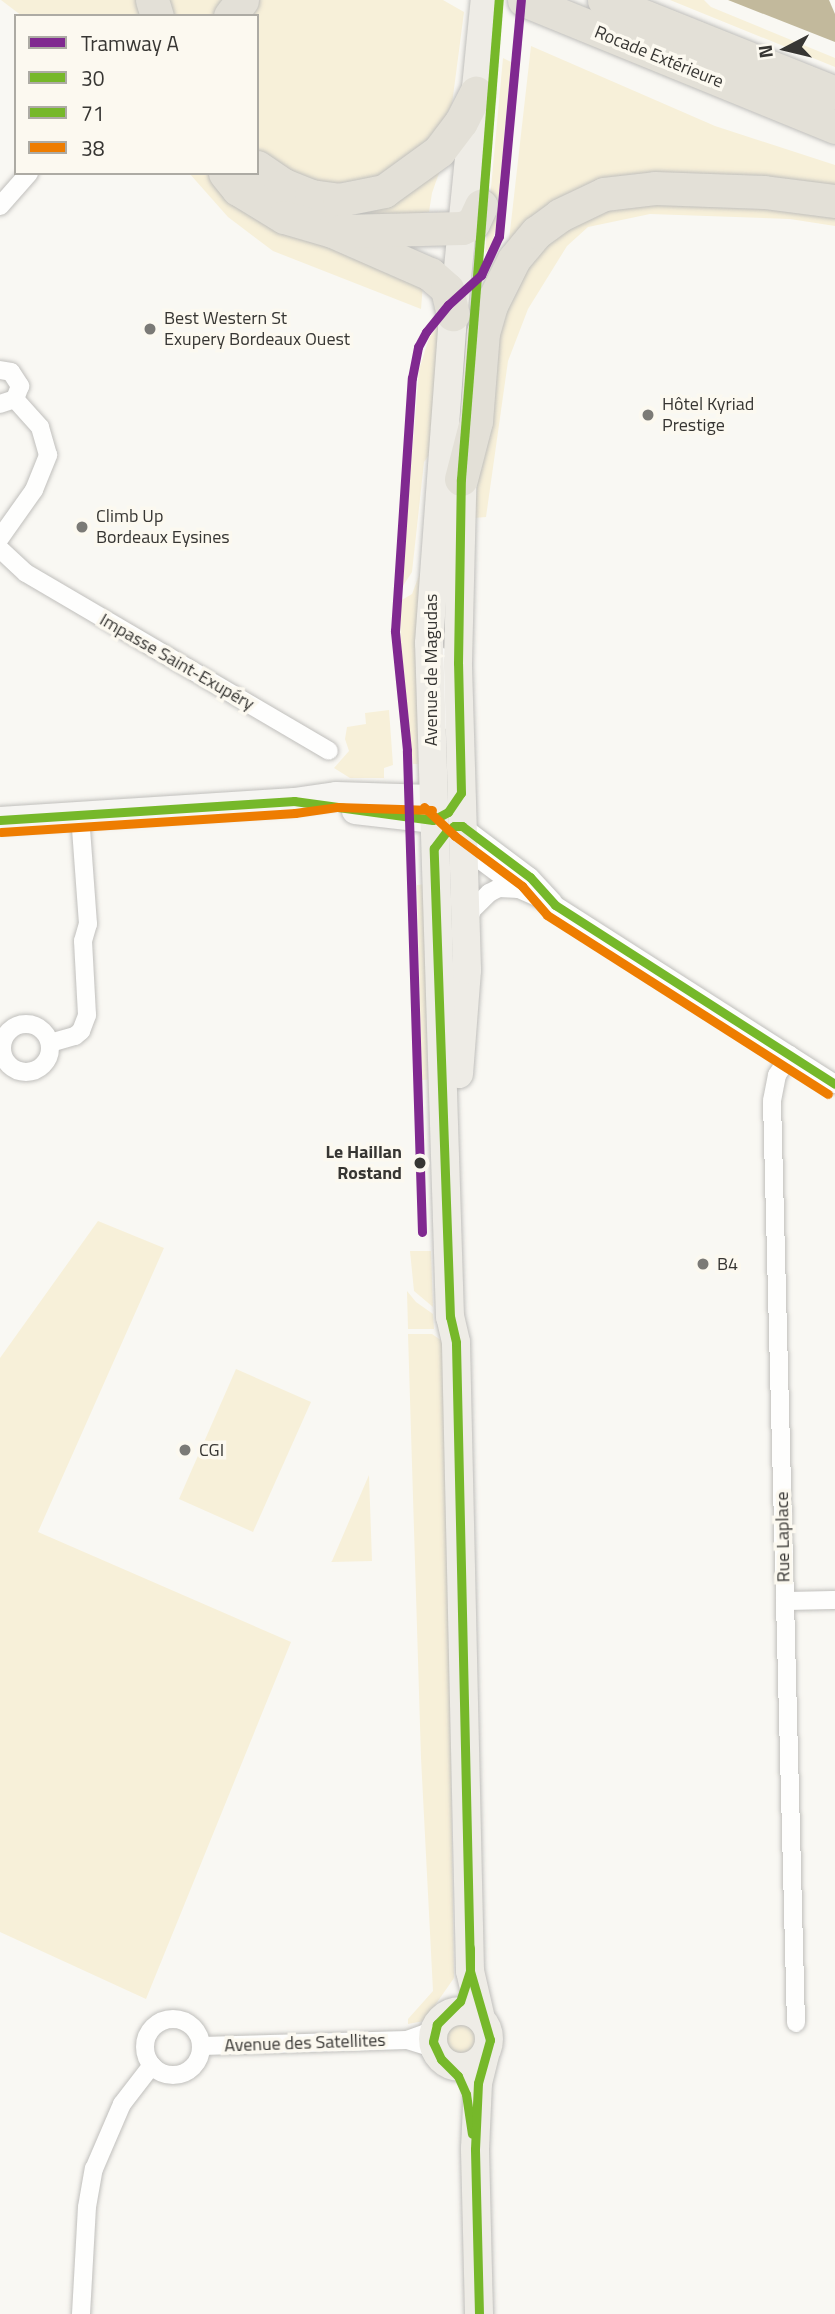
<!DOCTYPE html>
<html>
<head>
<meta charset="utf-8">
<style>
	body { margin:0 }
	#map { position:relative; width:835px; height:2314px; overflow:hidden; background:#f9f8f3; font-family:"Titillium Web",sans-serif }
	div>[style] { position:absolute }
	.green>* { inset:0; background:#f7f0d9 }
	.round { border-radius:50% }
	.water>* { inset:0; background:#c2b99c }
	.roads { filter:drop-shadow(0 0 2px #c0bfbc) drop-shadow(0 0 2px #c0bfbc) }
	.street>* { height:18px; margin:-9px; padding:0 9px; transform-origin:9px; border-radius:9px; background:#fefefd }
	.street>.ring { margin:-9px; padding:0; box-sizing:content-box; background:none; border:18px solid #fefefd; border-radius:50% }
	.secondary>* { height:26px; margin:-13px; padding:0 13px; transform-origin:13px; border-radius:13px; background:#f6f5f2 }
	.primary>* { height:28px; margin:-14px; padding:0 14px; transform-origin:14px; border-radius:14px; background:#eeece6 }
	.primary>.ring { margin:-14px; padding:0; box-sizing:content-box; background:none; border:28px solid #eeece6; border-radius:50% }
	.highway>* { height:33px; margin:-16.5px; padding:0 16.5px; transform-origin:16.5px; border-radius:16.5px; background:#e3e0d7 }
	.bus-1>* { height:9px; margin:-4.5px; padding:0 4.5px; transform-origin:4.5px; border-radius:4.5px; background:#76b82a }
	.bus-2>* { height:9px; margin:-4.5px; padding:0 4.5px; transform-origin:4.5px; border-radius:4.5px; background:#76b82a }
	.bus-3>* { height:9px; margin:-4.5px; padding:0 4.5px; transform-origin:4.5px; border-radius:4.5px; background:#ee7d01 }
	.tram-1>* { height:9px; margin:-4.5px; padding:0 4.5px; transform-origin:4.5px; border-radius:4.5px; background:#802990 }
	.dots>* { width:19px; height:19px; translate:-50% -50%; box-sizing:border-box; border:4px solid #fcf9f0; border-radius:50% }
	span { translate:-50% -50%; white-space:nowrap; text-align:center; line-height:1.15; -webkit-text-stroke:7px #fcf9f0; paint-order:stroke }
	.street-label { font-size:18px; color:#373633 }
	.poi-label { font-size:18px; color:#373633 }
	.left { translate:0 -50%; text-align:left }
	.stop-label { font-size:18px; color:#373633; font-weight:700 }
	.right { translate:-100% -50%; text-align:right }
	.legend { position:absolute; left:14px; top:14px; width:245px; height:161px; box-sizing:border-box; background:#fcf9f0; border:2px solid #adaba4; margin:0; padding:9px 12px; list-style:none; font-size:21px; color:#373633 }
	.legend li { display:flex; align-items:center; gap:14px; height:35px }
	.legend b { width:35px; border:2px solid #adaba4 }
	.north { position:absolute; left:751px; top:14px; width:70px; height:70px; -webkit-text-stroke:5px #fcf9f0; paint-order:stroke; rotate:263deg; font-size:19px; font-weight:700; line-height:28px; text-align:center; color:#373633 }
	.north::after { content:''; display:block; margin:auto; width:24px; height:32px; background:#373633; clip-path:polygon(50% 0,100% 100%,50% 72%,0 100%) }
</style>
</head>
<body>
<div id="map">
	<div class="green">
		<i style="clip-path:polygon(1px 0,137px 0,142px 16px,22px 16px)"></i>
		<i style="clip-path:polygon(163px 0,228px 0,220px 16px,167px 16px)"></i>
		<i style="clip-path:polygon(260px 0,443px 0,464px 12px,452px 104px,432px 141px,382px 178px,315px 186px,257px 151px,257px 16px,246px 16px)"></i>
		<i style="clip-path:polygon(670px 0,704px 0,711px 7px,835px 58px,835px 67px)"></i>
		<i style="clip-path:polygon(531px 46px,715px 126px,835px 165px,835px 192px,678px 176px,508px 249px)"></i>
		<i style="clip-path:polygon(503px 58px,511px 62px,496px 226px,492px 245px,485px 253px)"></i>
		<i style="clip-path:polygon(447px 150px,432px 193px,429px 212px,379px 218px,337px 218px,328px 207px)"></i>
		<i style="clip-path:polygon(189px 173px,210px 173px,423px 284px,421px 309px,273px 251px,228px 217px)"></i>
		<i style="clip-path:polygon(646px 198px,835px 210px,835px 226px,790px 219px,650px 214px,588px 227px,567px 246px,528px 309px,508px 361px,486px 517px,474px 518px,490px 360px,511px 287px,566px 222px)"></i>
		<i style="clip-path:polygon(444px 317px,432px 451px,424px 462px,412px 572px,401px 589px,419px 370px,429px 338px)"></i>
		<i style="clip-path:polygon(420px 573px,424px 764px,413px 764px,401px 646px,400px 601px,412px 594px)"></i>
		<i style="clip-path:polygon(389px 710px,393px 765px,384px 768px,384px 778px,350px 778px,334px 768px,349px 751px,345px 739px,347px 727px,366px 724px,365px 713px)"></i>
		<i style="clip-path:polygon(427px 884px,439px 1079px,422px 1080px,417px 885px)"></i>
		<i style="clip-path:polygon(98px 1221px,164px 1248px,38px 1532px,291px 1642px,146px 1999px,0 1932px,0 1358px)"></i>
		<i style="clip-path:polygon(410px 1251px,431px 1251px,433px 1307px,414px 1291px)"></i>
		<i style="clip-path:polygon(407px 1291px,416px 1302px,433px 1314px,434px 1329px,408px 1329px)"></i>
		<i style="clip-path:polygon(408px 1334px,432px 1334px,445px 1343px,454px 1978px,424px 2021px,408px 2024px,408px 2019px,433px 1991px,421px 1758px)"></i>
		<i style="clip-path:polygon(236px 1369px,311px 1402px,253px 1532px,179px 1499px)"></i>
		<i style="clip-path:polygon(369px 1475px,372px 1561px,331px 1562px,332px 1561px)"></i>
		<i class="round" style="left:442px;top:2019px;width:40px;height:40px"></i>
	</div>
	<div class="water">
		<i style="clip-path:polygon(728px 0,829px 0,835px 14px,835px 42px)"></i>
	</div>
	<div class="roads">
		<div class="street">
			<i style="left:0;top:206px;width:44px;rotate:-48.7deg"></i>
			<i style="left:0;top:370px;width:11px;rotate:10deg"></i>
			<i style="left:11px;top:372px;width:17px;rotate:57deg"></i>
			<i style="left:20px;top:386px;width:14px;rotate:111deg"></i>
			<i style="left:15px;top:399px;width:16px;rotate:162deg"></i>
			<i style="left:0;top:538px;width:59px;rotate:-54.7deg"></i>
			<i style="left:34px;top:490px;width:38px;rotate:-68deg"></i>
			<i style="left:48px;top:455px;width:29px;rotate:-106deg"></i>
			<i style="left:40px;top:427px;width:38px;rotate:-132deg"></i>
			<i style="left:0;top:549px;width:35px;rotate:43deg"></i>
			<i style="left:26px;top:573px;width:351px;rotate:30.4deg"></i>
			<i style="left:442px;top:657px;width:63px;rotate:86.4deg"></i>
			<i style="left:462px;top:826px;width:85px;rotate:36.9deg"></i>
			<i style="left:530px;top:877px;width:34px;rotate:47deg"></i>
			<i style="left:459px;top:844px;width:75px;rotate:36.9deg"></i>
			<i style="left:519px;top:889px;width:39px;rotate:24deg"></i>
			<i style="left:555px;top:905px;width:332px;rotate:32.6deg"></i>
			<i style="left:469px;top:919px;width:9px;rotate:-72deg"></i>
			<i style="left:472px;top:910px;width:24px;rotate:-45deg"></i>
			<i style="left:489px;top:893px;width:11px;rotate:-27deg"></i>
			<i style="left:499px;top:888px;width:20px;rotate:3deg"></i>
			<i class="ring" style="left:2px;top:1024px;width:30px;height:30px"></i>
			<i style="left:50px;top:1043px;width:26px;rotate:-16deg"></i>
			<i style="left:75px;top:1036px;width:8px;rotate:-40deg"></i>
			<i style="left:81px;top:1031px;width:17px;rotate:-69deg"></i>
			<i style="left:87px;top:1015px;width:74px;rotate:-93.1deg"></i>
			<i style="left:83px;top:941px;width:18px;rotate:-74deg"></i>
			<i style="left:88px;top:924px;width:109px;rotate:-94.2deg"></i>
			<i style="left:790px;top:1055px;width:24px;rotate:123deg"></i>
			<i style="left:777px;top:1075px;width:26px;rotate:101deg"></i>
			<i style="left:772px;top:1101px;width:922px;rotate:88.51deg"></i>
			<i style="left:785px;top:1601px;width:50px;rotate:-1.1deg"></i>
			<i class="ring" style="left:145px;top:2019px;width:38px;height:38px"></i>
			<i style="left:407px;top:2040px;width:21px;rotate:17deg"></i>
			<i style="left:427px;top:2046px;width:15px;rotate:37deg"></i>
			<i style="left:202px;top:2046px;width:205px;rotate:-1.7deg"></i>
			<i style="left:407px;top:2040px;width:20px;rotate:-20deg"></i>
			<i style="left:426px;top:2033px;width:14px;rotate:-39deg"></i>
			<i style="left:81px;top:2314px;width:107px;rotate:-86.8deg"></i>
			<i style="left:87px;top:2207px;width:39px;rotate:-80deg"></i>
			<i style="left:94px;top:2169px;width:71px;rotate:-66.7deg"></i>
			<i style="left:122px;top:2104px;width:49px;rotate:-52.4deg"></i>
		</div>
		<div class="secondary">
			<i style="left:355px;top:811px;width:79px;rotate:6.6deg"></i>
			<i style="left:0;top:820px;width:295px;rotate:-3.7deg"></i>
			<i style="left:294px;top:801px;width:42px;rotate:-8.1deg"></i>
			<i style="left:336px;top:795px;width:96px;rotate:1.8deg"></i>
		</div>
		<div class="primary">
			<i style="left:459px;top:1074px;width:104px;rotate:-85.6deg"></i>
			<i style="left:467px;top:970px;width:307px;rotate:-91.7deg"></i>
			<i style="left:458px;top:663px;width:206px;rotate:-88.6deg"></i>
			<i class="ring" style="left:433px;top:2011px;width:28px;height:28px"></i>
			<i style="left:481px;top:2019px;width:49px;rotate:-102.9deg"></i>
			<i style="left:470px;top:1971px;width:629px;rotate:-91.28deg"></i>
			<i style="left:456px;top:1342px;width:26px;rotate:-103deg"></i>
			<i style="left:450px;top:1317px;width:674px;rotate:-91.78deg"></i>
			<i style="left:429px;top:643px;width:316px;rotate:-85.8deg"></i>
			<i style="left:452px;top:328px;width:330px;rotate:-84.3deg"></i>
			<i style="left:479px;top:2314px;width:165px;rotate:-91.4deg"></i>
			<i style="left:475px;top:2149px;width:66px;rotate:-87.4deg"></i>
			<i style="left:478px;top:2083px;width:29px;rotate:-76deg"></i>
		</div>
		<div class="highway">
			<i style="left:152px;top:0;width:17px;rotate:73deg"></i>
			<i style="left:524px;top:0;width:336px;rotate:22.2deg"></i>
			<i style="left:604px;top:0;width:249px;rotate:21.9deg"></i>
			<i style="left:230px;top:16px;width:20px;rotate:-53deg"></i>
			<i style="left:257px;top:167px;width:32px;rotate:34deg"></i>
			<i style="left:284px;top:185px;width:29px;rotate:22deg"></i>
			<i style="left:311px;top:196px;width:28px;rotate:8deg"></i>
			<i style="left:339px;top:200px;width:46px;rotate:-11.3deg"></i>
			<i style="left:384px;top:191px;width:68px;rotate:-36deg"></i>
			<i style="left:439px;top:151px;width:36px;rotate:-53deg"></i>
			<i style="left:461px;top:122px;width:33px;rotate:-63deg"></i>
			<i style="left:225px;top:173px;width:21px;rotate:51deg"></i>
			<i style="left:238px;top:189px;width:54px;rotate:31.3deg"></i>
			<i style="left:284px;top:217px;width:50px;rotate:16.3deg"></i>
			<i style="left:332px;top:231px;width:107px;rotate:23.7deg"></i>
			<i style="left:430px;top:274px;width:23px;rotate:41deg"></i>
			<i style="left:447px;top:289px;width:26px;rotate:77deg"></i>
			<i style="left:342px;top:231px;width:120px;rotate:-1.4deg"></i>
			<i style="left:462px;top:228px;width:12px;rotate:-24deg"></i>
			<i style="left:473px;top:223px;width:19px;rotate:-65deg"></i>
			<i style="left:461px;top:479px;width:60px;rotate:-75.5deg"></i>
			<i style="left:476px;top:421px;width:88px;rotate:-85.5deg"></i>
			<i style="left:483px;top:333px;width:29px;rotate:-74deg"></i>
			<i style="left:491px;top:305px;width:51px;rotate:-63.4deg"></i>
			<i style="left:514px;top:259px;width:35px;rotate:-50deg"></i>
			<i style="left:537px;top:232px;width:29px;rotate:-36deg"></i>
			<i style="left:560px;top:215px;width:49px;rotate:-25.5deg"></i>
			<i style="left:604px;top:194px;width:51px;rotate:-6.7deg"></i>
			<i style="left:655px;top:188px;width:109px;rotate:2.1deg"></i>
			<i style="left:764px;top:192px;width:72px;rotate:7.2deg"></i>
		</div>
	</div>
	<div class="bus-1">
		<i style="left:470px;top:1948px;width:23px;rotate:90deg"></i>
		<i style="left:470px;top:1971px;width:32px;rotate:108deg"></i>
		<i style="left:460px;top:2001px;width:33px;rotate:135deg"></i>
		<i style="left:437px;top:2024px;width:18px;rotate:103deg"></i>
		<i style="left:433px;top:2042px;width:19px;rotate:65deg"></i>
		<i style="left:441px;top:2059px;width:24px;rotate:45deg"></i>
		<i style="left:458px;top:2076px;width:20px;rotate:66deg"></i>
		<i style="left:466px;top:2094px;width:40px;rotate:81.5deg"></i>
		<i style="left:479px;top:2314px;width:165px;rotate:-91.4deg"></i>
		<i style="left:475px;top:2149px;width:66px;rotate:-87.4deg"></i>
		<i style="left:478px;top:2083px;width:45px;rotate:-74.4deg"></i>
		<i style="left:490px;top:2040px;width:72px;rotate:-106.2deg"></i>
		<i style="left:470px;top:1971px;width:629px;rotate:-91.28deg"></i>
		<i style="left:456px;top:1342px;width:26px;rotate:-103deg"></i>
		<i style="left:450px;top:1317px;width:469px;rotate:-92deg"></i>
		<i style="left:434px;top:848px;width:20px;rotate:-53deg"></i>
		<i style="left:446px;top:832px;width:10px;rotate:-37deg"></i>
		<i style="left:454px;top:826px;width:8px"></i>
		<i style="left:462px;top:826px;width:85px;rotate:36.9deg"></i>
		<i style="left:530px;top:877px;width:38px;rotate:48deg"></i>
		<i style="left:555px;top:905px;width:332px;rotate:32.6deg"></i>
	</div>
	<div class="bus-2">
		<i style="left:0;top:820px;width:295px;rotate:-3.7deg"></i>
		<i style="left:294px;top:801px;width:140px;rotate:7.8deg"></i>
		<i style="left:433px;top:820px;width:17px;rotate:-28deg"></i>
		<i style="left:448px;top:812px;width:23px;rotate:-56deg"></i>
		<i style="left:461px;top:793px;width:130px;rotate:-91.3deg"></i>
		<i style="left:458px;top:663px;width:184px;rotate:-89.1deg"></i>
		<i style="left:461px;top:479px;width:481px;rotate:-85.5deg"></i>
	</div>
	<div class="bus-3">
		<i style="left:424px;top:807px;width:42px;rotate:43.1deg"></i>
		<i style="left:455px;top:836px;width:84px;rotate:36.7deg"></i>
		<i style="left:522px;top:886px;width:38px;rotate:49deg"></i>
		<i style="left:547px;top:915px;width:333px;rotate:32.5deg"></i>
		<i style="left:1px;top:832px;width:295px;rotate:-3.7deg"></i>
		<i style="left:295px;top:813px;width:42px;rotate:-8.1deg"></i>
		<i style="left:337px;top:807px;width:95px;rotate:1.8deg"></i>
	</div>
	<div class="tram-1">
		<i style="left:422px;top:1232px;width:482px;rotate:-91.8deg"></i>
		<i style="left:407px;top:750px;width:120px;rotate:-95.8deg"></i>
		<i style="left:395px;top:631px;width:254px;rotate:-86.2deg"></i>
		<i style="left:412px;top:378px;width:32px;rotate:-79deg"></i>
		<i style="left:418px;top:347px;width:17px;rotate:-62deg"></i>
		<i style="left:426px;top:332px;width:35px;rotate:-51deg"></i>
		<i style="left:448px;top:305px;width:45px;rotate:-42.3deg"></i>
		<i style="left:481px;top:275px;width:43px;rotate:-65.2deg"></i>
		<i style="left:499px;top:236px;width:237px;rotate:-84.7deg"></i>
	</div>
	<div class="dots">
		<i style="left:150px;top:329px;background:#7b7a76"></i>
		<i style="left:648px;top:415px;background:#7b7a76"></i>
		<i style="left:82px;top:527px;background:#7b7a76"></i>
		<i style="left:420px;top:1163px;background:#373633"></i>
		<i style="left:703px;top:1264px;background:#7b7a76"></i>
		<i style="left:185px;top:1450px;background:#7b7a76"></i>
	</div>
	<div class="street-label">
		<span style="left:659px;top:57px;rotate:22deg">Rocade Extérieure</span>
		<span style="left:177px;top:662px;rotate:30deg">Impasse Saint-Exupéry</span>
		<span style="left:431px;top:670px;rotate:-90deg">Avenue de Magudas</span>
		<span style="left:783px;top:1537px;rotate:-91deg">Rue Laplace</span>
		<span style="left:305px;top:2043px;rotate:-2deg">Avenue des Satellites</span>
	</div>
	<div class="poi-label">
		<span class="left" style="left:164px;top:329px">Best Western St<br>Exupery Bordeaux Ouest</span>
		<span class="left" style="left:662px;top:415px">Hôtel Kyriad<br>Prestige</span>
		<span class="left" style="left:96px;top:527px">Climb Up<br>Bordeaux Eysines</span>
		<span class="left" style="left:717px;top:1264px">B4</span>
		<span class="left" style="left:199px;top:1450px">CGI</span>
	</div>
	<div class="stop-label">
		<span class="right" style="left:402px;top:1163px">Le Haillan<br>Rostand</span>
	</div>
	<ul class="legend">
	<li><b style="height:9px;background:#802990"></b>Tramway A</li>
	<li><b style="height:9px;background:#76b82a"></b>30</li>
	<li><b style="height:9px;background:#76b82a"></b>71</li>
	<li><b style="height:9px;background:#ee7d01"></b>38</li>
	</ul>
	<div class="north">N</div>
</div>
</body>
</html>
